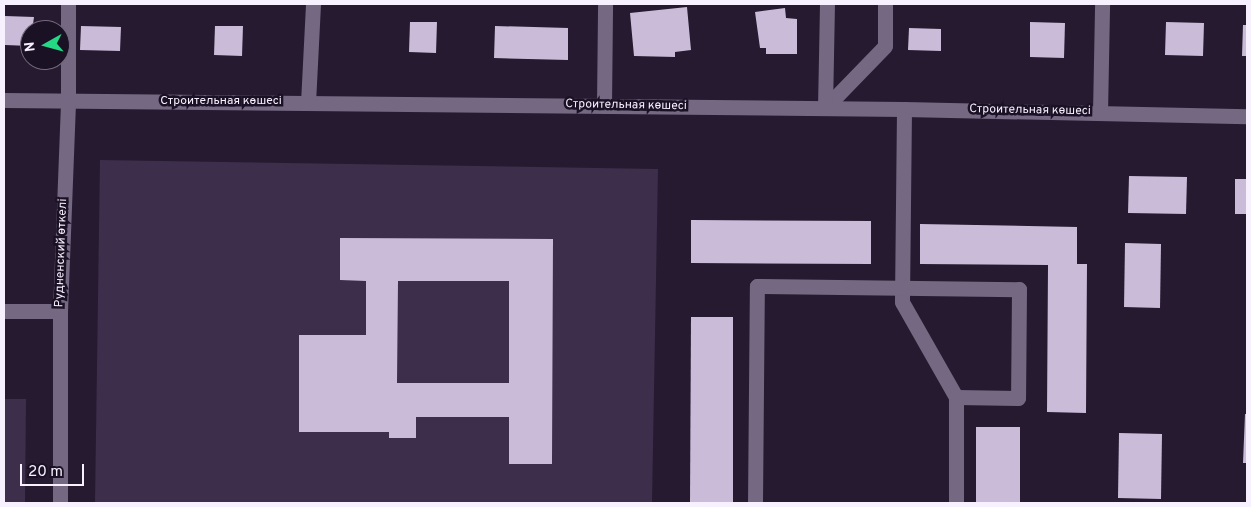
<!DOCTYPE html>
<html>
<head>
<meta charset="utf-8">
<style>
	body { margin:0 }
	#map { position:relative; width:1251px; height:507px; overflow:hidden; background:#251a2f; font-family:Overpass,sans-serif }
	div>[style] { position:absolute }
	.green>* { inset:0; background:#3d2e4c }
	.building>* { inset:0; background:#cabcd9 }
	.minor>* { height:15px; margin:-7.5px; padding:0 7.5px; transform-origin:7.5px; border-radius:7.5px; background:#756882 }
	span { translate:-50% -50%; white-space:nowrap; text-align:center; line-height:1.15; -webkit-text-stroke:5px #1b1125; paint-order:stroke }
	.street-label { font-size:12px; color:#f7f0ff }
	.frame { position:absolute; inset:0; border:5px solid #f7f0ff; pointer-events:none }
	.north { position:absolute; left:20px; top:20px; width:50px; height:50px; box-sizing:border-box; background:#1b1125; border:1px solid #736a7c; border-radius:50%; rotate:263deg; font-size:14px; font-weight:700; line-height:20px; text-align:center; color:#f7f0ff }
	.north::after { content:''; display:block; margin:auto; width:18px; height:22px; background:#24d886; clip-path:polygon(50% 0,100% 100%,50% 72%,0 100%) }
	.scale { position:absolute; left:20px; top:464px; width:64px; height:22px; box-sizing:border-box; border:2px solid #f7f0ff; border-top:0; padding-left:6px; font-size:15px; line-height:18px; white-space:nowrap; color:#f7f0ff; -webkit-text-stroke:4px #1b1125; paint-order:stroke }
</style>
</head>
<body>
<div id="map">
	<div class="green">
		<i style="clip-path:polygon(100px 160px,658px 169px,652px 503px,95px 503px)"></i>
		<i style="clip-path:polygon(4px 399px,26px 399px,25px 503px,4px 503px)"></i>
	</div>
	<div class="building">
		<i style="clip-path:polygon(687px 7px,691px 50px,675px 52px,675px 57px,634px 56px,630px 13px)"></i>
		<i style="clip-path:polygon(785px 8px,786px 18px,797px 19px,797px 54px,766px 54px,766px 48px,760px 48px,755px 12px)"></i>
		<i style="clip-path:polygon(5px 16px,34px 17px,30px 46px,5px 45px)"></i>
		<i style="clip-path:polygon(410px 22px,437px 22px,436px 53px,409px 52px)"></i>
		<i style="clip-path:polygon(1030px 22px,1065px 23px,1064px 58px,1030px 57px)"></i>
		<i style="clip-path:polygon(1166px 22px,1204px 23px,1203px 56px,1165px 55px)"></i>
		<i style="clip-path:polygon(1243px 25px,1247px 25px,1247px 56px,1242px 56px)"></i>
		<i style="clip-path:polygon(81px 26px,121px 27px,120px 51px,80px 50px)"></i>
		<i style="clip-path:polygon(215px 26px,243px 26px,242px 56px,214px 55px)"></i>
		<i style="clip-path:polygon(495px 26px,568px 28px,568px 60px,494px 58px)"></i>
		<i style="clip-path:polygon(909px 28px,941px 29px,941px 51px,908px 50px)"></i>
		<i style="clip-path:polygon(1129px 176px,1187px 177px,1186px 214px,1128px 213px)"></i>
		<i style="clip-path:polygon(1235px 179px,1247px 179px,1247px 214px,1235px 214px)"></i>
		<i style="clip-path:polygon(691px 220px,871px 221px,871px 264px,691px 263px)"></i>
		<i style="clip-path:polygon(920px 224px,1077px 227px,1077px 264px,1087px 264px,1086px 413px,1047px 412px,1048px 265px,920px 264px)"></i>
		<i style="clip-path:polygon(evenodd,340px 238px,553px 239px,552px 464px,509px 464px,509px 417px,416px 417px,416px 438px,389px 438px,389px 432px,299px 432px,299px 335px,366px 335px,366px 281px,340px 280px,340px 238px,398px 281px,509px 281px,509px 383px,397px 383px,398px 281px)"></i>
		<i style="clip-path:polygon(1125px 243px,1161px 244px,1160px 308px,1124px 307px)"></i>
		<i style="clip-path:polygon(691px 317px,733px 317px,733px 503px,690px 503px)"></i>
		<i style="clip-path:polygon(1245px 414px,1247px 414px,1247px 463px,1243px 463px)"></i>
		<i style="clip-path:polygon(976px 427px,1020px 427px,1020px 503px,976px 503px)"></i>
		<i style="clip-path:polygon(1119px 433px,1162px 434px,1161px 499px,1118px 498px)"></i>
	</div>
	<div class="minor">
		<i style="left:4px;top:100px;width:900px;rotate:0.57deg"></i>
		<i style="left:904px;top:109px;width:343px;rotate:1.2deg"></i>
		<i style="left:308px;top:103px;width:99px;rotate:-87.1deg"></i>
		<i style="left:604px;top:106px;width:102px;rotate:-89.4deg"></i>
		<i style="left:825px;top:108px;width:86px;rotate:-45.9deg"></i>
		<i style="left:885px;top:46px;width:42px;rotate:-90deg"></i>
		<i style="left:825px;top:108px;width:104px;rotate:-88.9deg"></i>
		<i style="left:904px;top:109px;width:193px;rotate:90.6deg"></i>
		<i style="left:902px;top:302px;width:109px;rotate:60.4deg"></i>
		<i style="left:956px;top:397px;width:106px;rotate:90deg"></i>
		<i style="left:1100px;top:113px;width:109px;rotate:-88.9deg"></i>
		<i style="left:4px;top:311px;width:56px"></i>
		<i style="left:60px;top:503px;width:192px;rotate:-90deg"></i>
		<i style="left:60px;top:311px;width:210px;rotate:-87.8deg"></i>
		<i style="left:68px;top:101px;width:97px;rotate:-90deg"></i>
		<i style="left:755px;top:503px;width:217px;rotate:-89.5deg"></i>
		<i style="left:757px;top:286px;width:262px;rotate:0.7deg"></i>
		<i style="left:1019px;top:289px;width:109px;rotate:90.5deg"></i>
		<i style="left:1018px;top:398px;width:62px;rotate:-179.1deg"></i>
	</div>
	<div class="street-label">
		<span style="left:221px;top:102px">Строительная көшесі</span>
		<span style="left:626px;top:106px;rotate:1deg">Строительная көшесі</span>
		<span style="left:1030px;top:111px;rotate:1deg">Строительная көшесі</span>
		<span style="left:62px;top:253px;rotate:-88deg">Рудненский өткелі</span>
	</div>
	<div class="frame"></div>
	<div class="north">N</div>
	<div class="scale">20 m</div>
</div>
</body>
</html>
